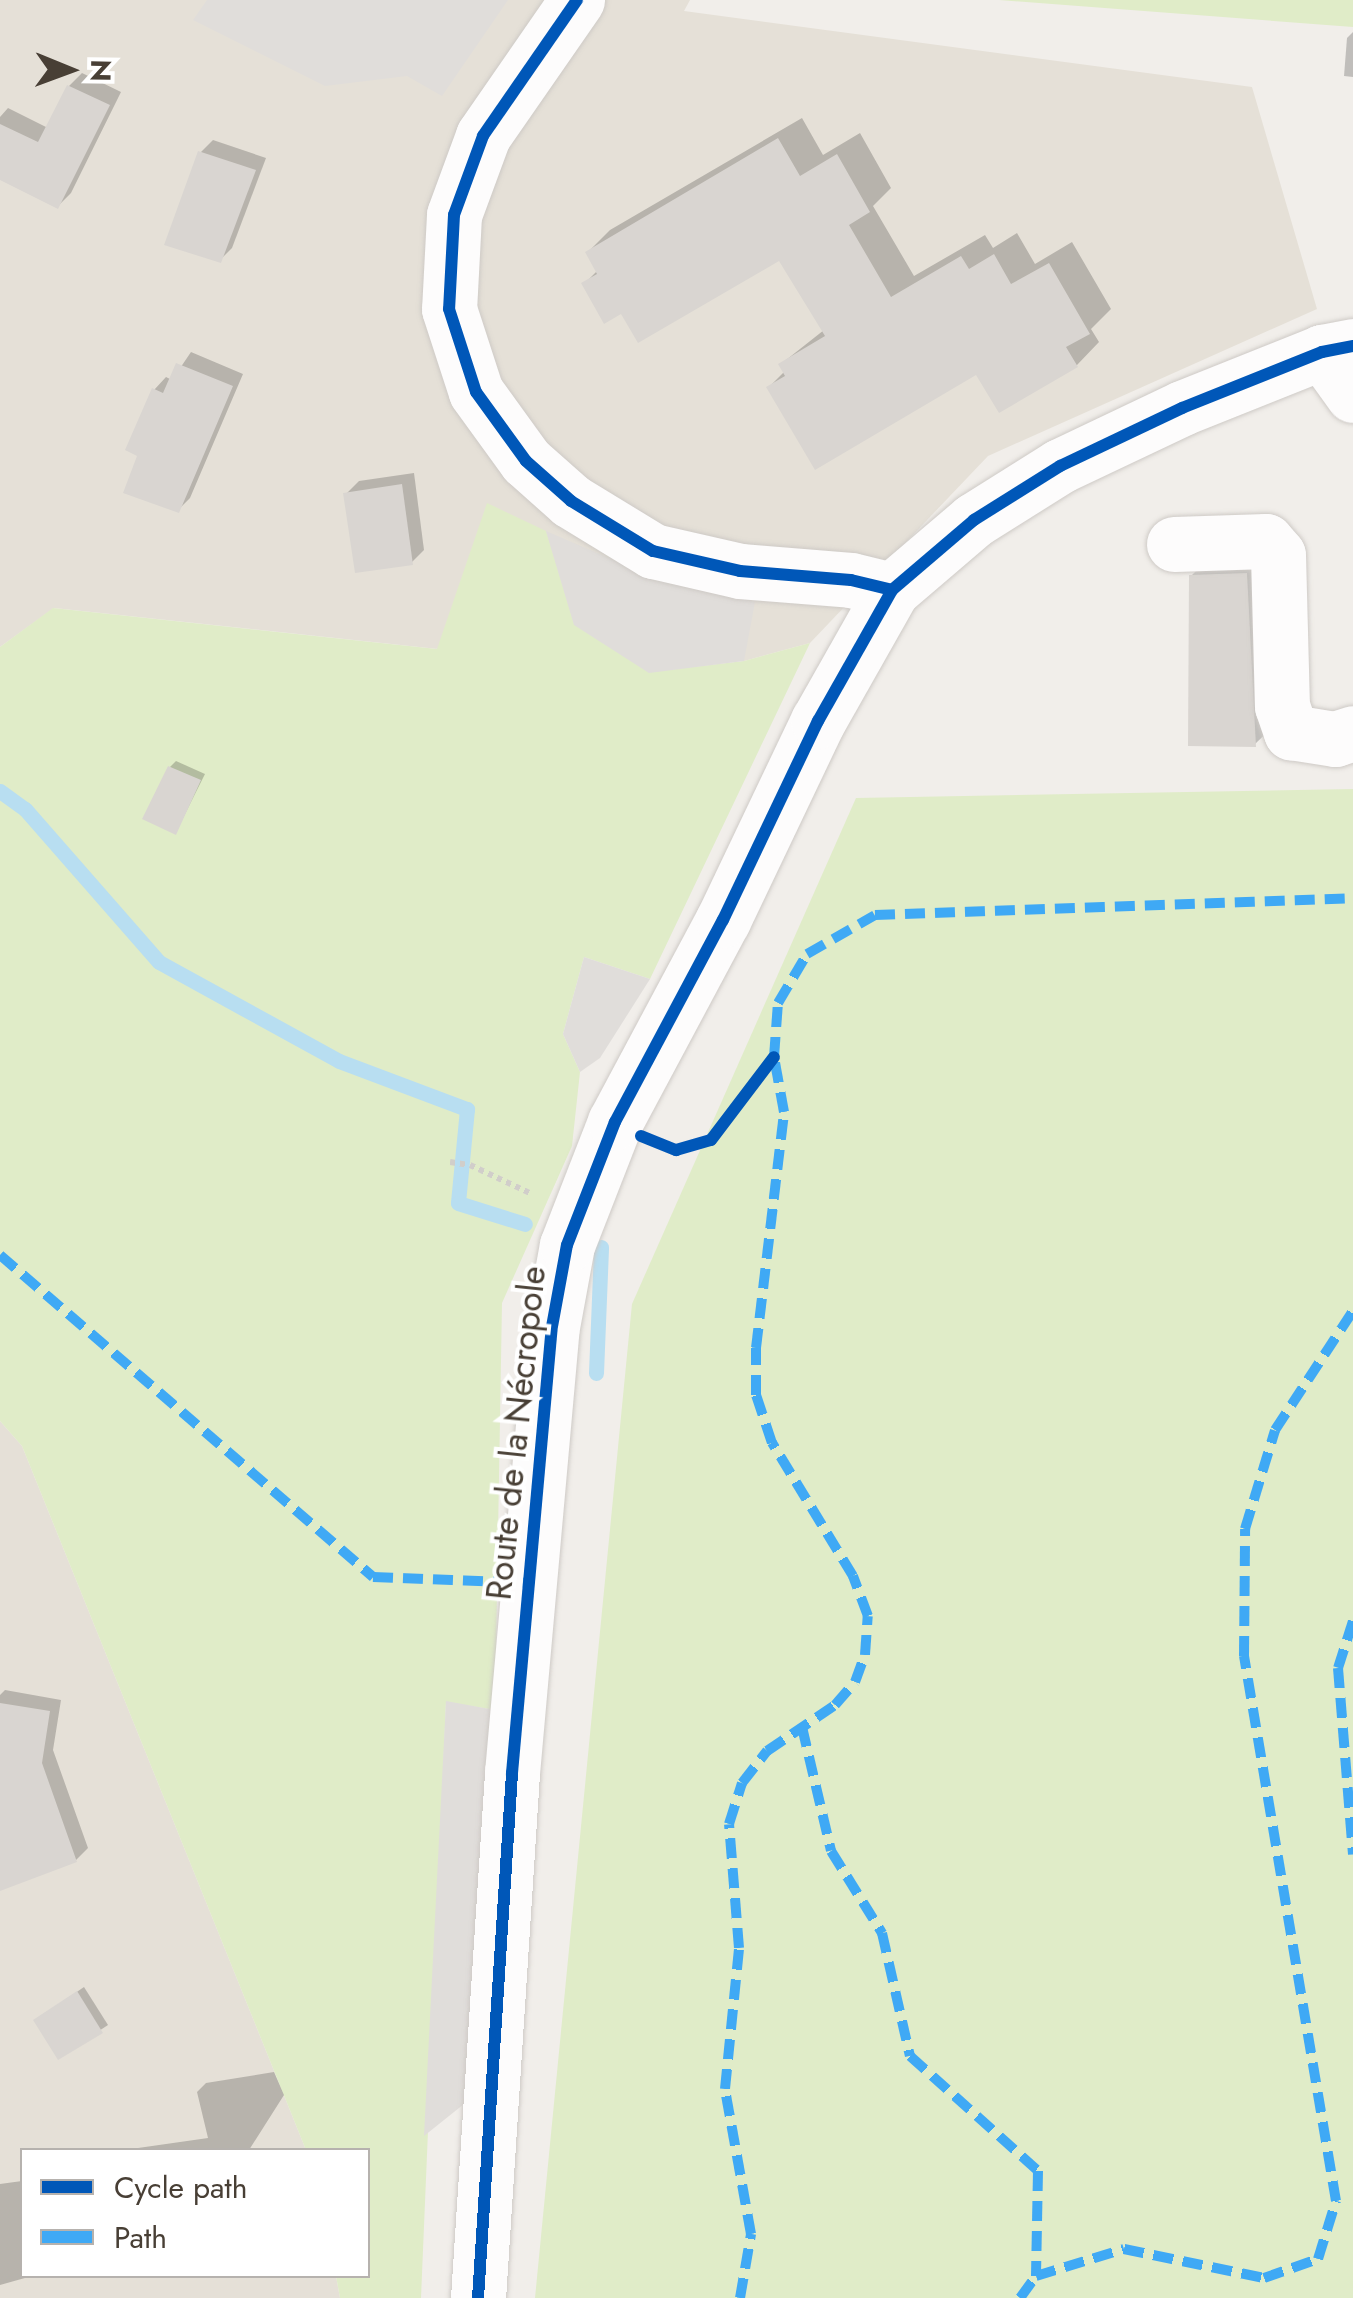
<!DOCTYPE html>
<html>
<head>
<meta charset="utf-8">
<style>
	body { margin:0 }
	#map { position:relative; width:1353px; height:2298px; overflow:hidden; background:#f1eeea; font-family:Jost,sans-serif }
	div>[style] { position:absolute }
	.residential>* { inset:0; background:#e5e0d7 }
	.green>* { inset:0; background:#e0ecc8 }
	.parking>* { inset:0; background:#e0ddda }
	.shadow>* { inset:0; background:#0003 }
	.stream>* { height:15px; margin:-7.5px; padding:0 7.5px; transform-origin:7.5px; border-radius:7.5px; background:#b8def1 }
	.building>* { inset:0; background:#d9d5d1 }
	.path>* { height:6px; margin-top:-3px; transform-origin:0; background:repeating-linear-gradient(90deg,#d1ceca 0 5px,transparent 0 10px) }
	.roads { filter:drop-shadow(0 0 2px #cecac6) drop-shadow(0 0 2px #cecac6) }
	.minor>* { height:55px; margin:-27.5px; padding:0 27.5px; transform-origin:27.5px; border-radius:27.5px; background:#fdfcfc }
	.quiet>* { height:10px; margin-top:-5px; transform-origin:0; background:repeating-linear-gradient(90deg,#3fa9f5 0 20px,transparent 0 30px) }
	.cycleway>* { height:12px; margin:-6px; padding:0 6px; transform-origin:6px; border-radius:6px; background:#0057b8 }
	span { translate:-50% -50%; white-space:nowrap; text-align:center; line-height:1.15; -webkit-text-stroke:8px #fff; paint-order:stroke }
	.street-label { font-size:35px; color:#483f35 }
	.legend { position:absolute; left:20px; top:2148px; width:350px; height:130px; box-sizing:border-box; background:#fff; border:2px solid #b6b2ae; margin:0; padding:12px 18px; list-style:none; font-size:30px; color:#483f35 }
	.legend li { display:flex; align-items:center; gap:20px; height:50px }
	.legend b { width:50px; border:2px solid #b6b2ae }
	.north { position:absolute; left:20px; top:20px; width:100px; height:100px; -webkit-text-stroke:8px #fff; paint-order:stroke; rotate:91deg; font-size:28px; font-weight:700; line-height:40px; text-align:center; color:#483f35 }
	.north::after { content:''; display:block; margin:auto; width:35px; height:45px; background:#483f35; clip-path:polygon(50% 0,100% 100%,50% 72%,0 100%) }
</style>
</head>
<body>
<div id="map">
	<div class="residential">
		<i style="clip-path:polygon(0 0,690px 0,684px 11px,1252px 87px,1317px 309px,988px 456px,810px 643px,744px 661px,574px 624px,438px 649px,54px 608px,0 647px)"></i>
		<i style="clip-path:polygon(0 1421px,22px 1446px,306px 2150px,22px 2150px,22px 2276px,336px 2276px,340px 2298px,0 2298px)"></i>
	</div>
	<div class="green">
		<i style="clip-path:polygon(999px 0,1353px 0,1353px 27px)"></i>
		<i style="clip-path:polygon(487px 503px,546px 531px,574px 624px,649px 672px,744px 661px,810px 643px,650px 979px,584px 957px,563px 1034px,580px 1072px,572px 1146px,502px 1303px,495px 1710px,446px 1702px,421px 2298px,340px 2298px,336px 2276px,368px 2276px,368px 2150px,306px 2150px,22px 1446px,0 1421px,0 647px,53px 608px,437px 649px)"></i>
		<i style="clip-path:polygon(1353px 789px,1353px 2298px,535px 2298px,632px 1304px,856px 798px)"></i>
	</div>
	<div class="parking">
		<i style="clip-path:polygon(207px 0,508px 0,442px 96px,407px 76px,325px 86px,193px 20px)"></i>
		<i style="clip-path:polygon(546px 531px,646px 574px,755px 602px,744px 661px,649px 673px,574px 625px)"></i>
		<i style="clip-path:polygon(584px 957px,650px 979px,600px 1058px,580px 1072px,563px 1034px)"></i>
		<i style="clip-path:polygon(446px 1701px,495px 1710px,464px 2104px,424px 2136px)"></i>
	</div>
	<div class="shadow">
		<i style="clip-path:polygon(1353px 32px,1353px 77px,1344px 76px,1347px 38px)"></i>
		<i style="clip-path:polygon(82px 73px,121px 92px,71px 193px,58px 206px,0 177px,0 117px,8px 108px,48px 128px,69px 86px)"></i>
		<i style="clip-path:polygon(802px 118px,823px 155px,860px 133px,891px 188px,873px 206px,914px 276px,985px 235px,993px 248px,1017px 233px,1035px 264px,1072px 242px,1111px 309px,1091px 329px,1099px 342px,1077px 365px,769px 387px,785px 371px,781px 364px,824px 330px,780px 257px,621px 311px,584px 284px,598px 270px,588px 252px,610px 230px)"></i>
		<i style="clip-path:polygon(213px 140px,266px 158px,232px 248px,220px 260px,201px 152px)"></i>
		<i style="clip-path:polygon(191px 352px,243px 374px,190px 498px,178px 510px,140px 454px,154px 390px,166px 377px,172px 380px)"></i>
		<i style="clip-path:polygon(414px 473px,424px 550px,411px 563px,346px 494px,359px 481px)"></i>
		<i style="clip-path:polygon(1266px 554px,1275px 725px,1255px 744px,1191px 576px,1211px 556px)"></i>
		<i style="clip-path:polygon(176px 761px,205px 774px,176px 832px,170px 767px)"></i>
		<i style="clip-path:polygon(5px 1690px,61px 1700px,53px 1750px,88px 1848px,76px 1860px,0 1798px,0 1695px)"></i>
		<i style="clip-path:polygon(84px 1987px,108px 2025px,59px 2057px,36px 2020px)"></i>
		<i style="clip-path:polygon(274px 2072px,284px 2095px,249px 2150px,124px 2150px,208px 2138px,197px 2092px,206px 2083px)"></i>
		<i style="clip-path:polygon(22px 2181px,22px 2276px,32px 2276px,0 2285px,0 2184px)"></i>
	</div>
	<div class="stream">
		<i style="left:0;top:791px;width:31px;rotate:36deg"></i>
		<i style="left:25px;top:809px;width:203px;rotate:48.8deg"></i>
		<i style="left:159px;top:962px;width:205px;rotate:28.8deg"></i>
		<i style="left:339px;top:1061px;width:137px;rotate:20.6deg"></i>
		<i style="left:467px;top:1109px;width:94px;rotate:95.5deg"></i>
		<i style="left:458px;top:1203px;width:70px;rotate:17.4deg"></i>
		<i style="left:596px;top:1373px;width:126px;rotate:-87.7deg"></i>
	</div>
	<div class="building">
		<i style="clip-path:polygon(67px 85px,110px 105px,58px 209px,0 180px,0 124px,38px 142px)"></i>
		<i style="clip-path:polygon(778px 138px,800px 176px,837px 154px,870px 212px,849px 225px,891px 297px,961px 256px,969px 269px,994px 254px,1011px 284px,1049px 263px,1090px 334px,1066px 347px,1078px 367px,999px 413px,976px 375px,815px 470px,766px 387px,785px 376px,778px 364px,825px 336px,779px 261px,638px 343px,621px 314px,604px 324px,581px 283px,597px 274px,585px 252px)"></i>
		<i style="clip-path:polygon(198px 151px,256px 170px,221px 263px,164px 245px)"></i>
		<i style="clip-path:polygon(176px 363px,233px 386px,179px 513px,123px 493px,137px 456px,125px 450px,152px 388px,163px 393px)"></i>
		<i style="clip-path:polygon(402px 484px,413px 565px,355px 573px,343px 493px)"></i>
		<i style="clip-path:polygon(1247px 573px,1256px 747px,1188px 746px,1189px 575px)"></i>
		<i style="clip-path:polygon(168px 766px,201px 780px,176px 835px,142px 819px)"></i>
		<i style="clip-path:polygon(0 1703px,50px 1711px,42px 1763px,77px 1862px,0 1891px)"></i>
		<i style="clip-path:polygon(77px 1991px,103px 2033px,58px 2060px,33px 2020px)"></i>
	</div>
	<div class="path">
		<i style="left:450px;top:1162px;width:20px;rotate:9deg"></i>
		<i style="left:470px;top:1165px;width:68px;rotate:25.1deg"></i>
	</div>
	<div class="roads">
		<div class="minor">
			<i style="left:577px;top:0;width:165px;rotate:124.7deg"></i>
			<i style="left:483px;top:136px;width:84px;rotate:110.2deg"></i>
			<i style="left:454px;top:215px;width:94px;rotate:93deg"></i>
			<i style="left:449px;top:309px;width:87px;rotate:72deg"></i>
			<i style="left:476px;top:392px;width:85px;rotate:54.1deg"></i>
			<i style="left:526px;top:461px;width:60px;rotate:41.6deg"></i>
			<i style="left:571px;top:501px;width:96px;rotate:31.4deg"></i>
			<i style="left:653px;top:551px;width:89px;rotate:12.9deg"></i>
			<i style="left:740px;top:571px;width:111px;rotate:4.6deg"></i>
			<i style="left:851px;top:580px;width:42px;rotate:13.7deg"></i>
			<i style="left:1322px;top:352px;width:53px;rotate:54.2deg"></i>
			<i style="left:1174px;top:544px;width:92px;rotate:-1.9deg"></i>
			<i style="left:1266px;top:541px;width:18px;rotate:49deg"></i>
			<i style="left:1278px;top:555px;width:151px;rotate:88.5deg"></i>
			<i style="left:1282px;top:706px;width:28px;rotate:71deg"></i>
			<i style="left:1291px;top:732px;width:45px;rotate:9deg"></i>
			<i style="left:1335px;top:739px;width:19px;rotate:-18deg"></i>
			<i style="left:478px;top:2298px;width:526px;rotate:-86.29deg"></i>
			<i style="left:512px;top:1773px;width:443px;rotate:-84.9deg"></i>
			<i style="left:551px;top:1332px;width:88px;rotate:-79.6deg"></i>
			<i style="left:567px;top:1245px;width:132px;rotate:-68.7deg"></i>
			<i style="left:615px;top:1122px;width:229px;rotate:-61.9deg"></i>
			<i style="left:723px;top:920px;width:221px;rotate:-64.5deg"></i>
			<i style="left:818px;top:721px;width:150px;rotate:-60.5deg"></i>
			<i style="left:892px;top:590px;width:108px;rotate:-40.5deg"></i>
			<i style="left:974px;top:520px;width:102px;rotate:-32.1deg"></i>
			<i style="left:1060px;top:466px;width:135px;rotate:-25.4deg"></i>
			<i style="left:1182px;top:408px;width:151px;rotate:-21.8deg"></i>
			<i style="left:1322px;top:352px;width:32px;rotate:-11deg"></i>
		</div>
	</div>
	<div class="quiet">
		<i style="left:0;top:1255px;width:493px;rotate:40.8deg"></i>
		<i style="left:373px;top:1577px;width:158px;rotate:2.2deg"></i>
		<i style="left:1353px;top:1621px;width:49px;rotate:107.7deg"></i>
		<i style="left:1338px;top:1668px;width:187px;rotate:85.4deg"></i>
		<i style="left:802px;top:1727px;width:127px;rotate:76.8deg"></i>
		<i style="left:831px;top:1851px;width:97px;rotate:58.1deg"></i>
		<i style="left:882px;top:1933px;width:126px;rotate:77.2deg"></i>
		<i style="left:910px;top:2056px;width:172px;rotate:41.9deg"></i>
		<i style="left:1038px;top:2171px;width:105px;rotate:91.1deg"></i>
		<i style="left:740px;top:2298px;width:65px;rotate:-80.2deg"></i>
		<i style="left:751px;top:2234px;width:147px;rotate:-100.2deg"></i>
		<i style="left:725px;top:2089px;width:142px;rotate:-84.3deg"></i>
		<i style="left:739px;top:1948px;width:124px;rotate:-94.6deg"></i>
		<i style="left:729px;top:1824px;width:43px;rotate:-72.4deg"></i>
		<i style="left:742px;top:1783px;width:41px;rotate:-52deg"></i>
		<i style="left:767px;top:1751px;width:82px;rotate:-34.1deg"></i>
		<i style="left:835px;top:1705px;width:30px;rotate:-49deg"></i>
		<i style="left:855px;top:1682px;width:29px;rotate:-70deg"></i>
		<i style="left:865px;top:1655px;width:39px;rotate:-86deg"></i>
		<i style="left:868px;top:1616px;width:43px;rotate:-110.6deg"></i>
		<i style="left:853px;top:1576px;width:156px;rotate:-121.3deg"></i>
		<i style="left:772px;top:1443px;width:51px;rotate:-108.4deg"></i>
		<i style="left:756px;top:1395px;width:47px;rotate:-90deg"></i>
		<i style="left:756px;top:1348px;width:238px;rotate:-83.2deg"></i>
		<i style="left:784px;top:1112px;width:56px;rotate:-100.3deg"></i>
		<i style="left:774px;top:1057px;width:54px;rotate:-85.8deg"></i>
		<i style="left:778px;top:1003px;width:57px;rotate:-59.4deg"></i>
		<i style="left:807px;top:954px;width:78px;rotate:-29.8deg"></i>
		<i style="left:875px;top:915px;width:478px;rotate:-2deg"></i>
		<i style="left:1020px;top:2298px;width:27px;rotate:-54deg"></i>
		<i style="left:1036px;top:2276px;width:92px;rotate:-17.1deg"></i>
		<i style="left:1124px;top:2249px;width:143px;rotate:11.7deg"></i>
		<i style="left:1264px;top:2278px;width:57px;rotate:-19.4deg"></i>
		<i style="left:1318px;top:2259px;width:61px;rotate:-72.8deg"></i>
		<i style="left:1336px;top:2201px;width:553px;rotate:-99.58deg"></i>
		<i style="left:1244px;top:1656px;width:127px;rotate:-89.5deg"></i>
		<i style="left:1245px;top:1529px;width:103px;rotate:-73.1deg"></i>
		<i style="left:1275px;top:1430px;width:142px;rotate:-56.8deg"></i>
	</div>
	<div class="cycleway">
		<i style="left:577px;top:0;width:165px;rotate:124.7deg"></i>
		<i style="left:483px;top:136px;width:84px;rotate:110.2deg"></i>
		<i style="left:454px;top:215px;width:94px;rotate:93deg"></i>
		<i style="left:449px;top:309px;width:87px;rotate:72deg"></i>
		<i style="left:476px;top:392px;width:85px;rotate:54.1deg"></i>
		<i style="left:526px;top:461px;width:60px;rotate:41.6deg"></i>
		<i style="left:571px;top:501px;width:96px;rotate:31.4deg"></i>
		<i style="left:653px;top:551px;width:89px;rotate:12.9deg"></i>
		<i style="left:740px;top:571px;width:111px;rotate:4.6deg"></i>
		<i style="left:851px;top:580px;width:42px;rotate:13.7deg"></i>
		<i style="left:641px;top:1136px;width:38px;rotate:22deg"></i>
		<i style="left:676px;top:1150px;width:36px;rotate:-16deg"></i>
		<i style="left:711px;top:1140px;width:104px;rotate:-52.8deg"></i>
		<i style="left:478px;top:2298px;width:526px;rotate:-86.29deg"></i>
		<i style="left:512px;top:1773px;width:443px;rotate:-84.9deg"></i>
		<i style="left:551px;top:1332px;width:88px;rotate:-79.6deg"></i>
		<i style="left:567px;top:1245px;width:132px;rotate:-68.7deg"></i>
		<i style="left:615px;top:1122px;width:229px;rotate:-61.9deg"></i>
		<i style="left:723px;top:920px;width:221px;rotate:-64.5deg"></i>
		<i style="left:818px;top:721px;width:150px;rotate:-60.5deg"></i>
		<i style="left:892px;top:590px;width:108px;rotate:-40.5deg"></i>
		<i style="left:974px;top:520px;width:102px;rotate:-32.1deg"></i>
		<i style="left:1060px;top:466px;width:135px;rotate:-25.4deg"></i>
		<i style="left:1182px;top:408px;width:151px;rotate:-21.8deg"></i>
		<i style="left:1322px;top:352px;width:32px;rotate:-11deg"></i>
	</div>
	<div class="street-label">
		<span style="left:516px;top:1433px;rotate:-84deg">Route de la Nécropole</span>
	</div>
	<ul class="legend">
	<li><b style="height:12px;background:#0057b8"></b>Cycle path</li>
	<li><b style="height:12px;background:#3fa9f5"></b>Path</li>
	</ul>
	<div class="north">N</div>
</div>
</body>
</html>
